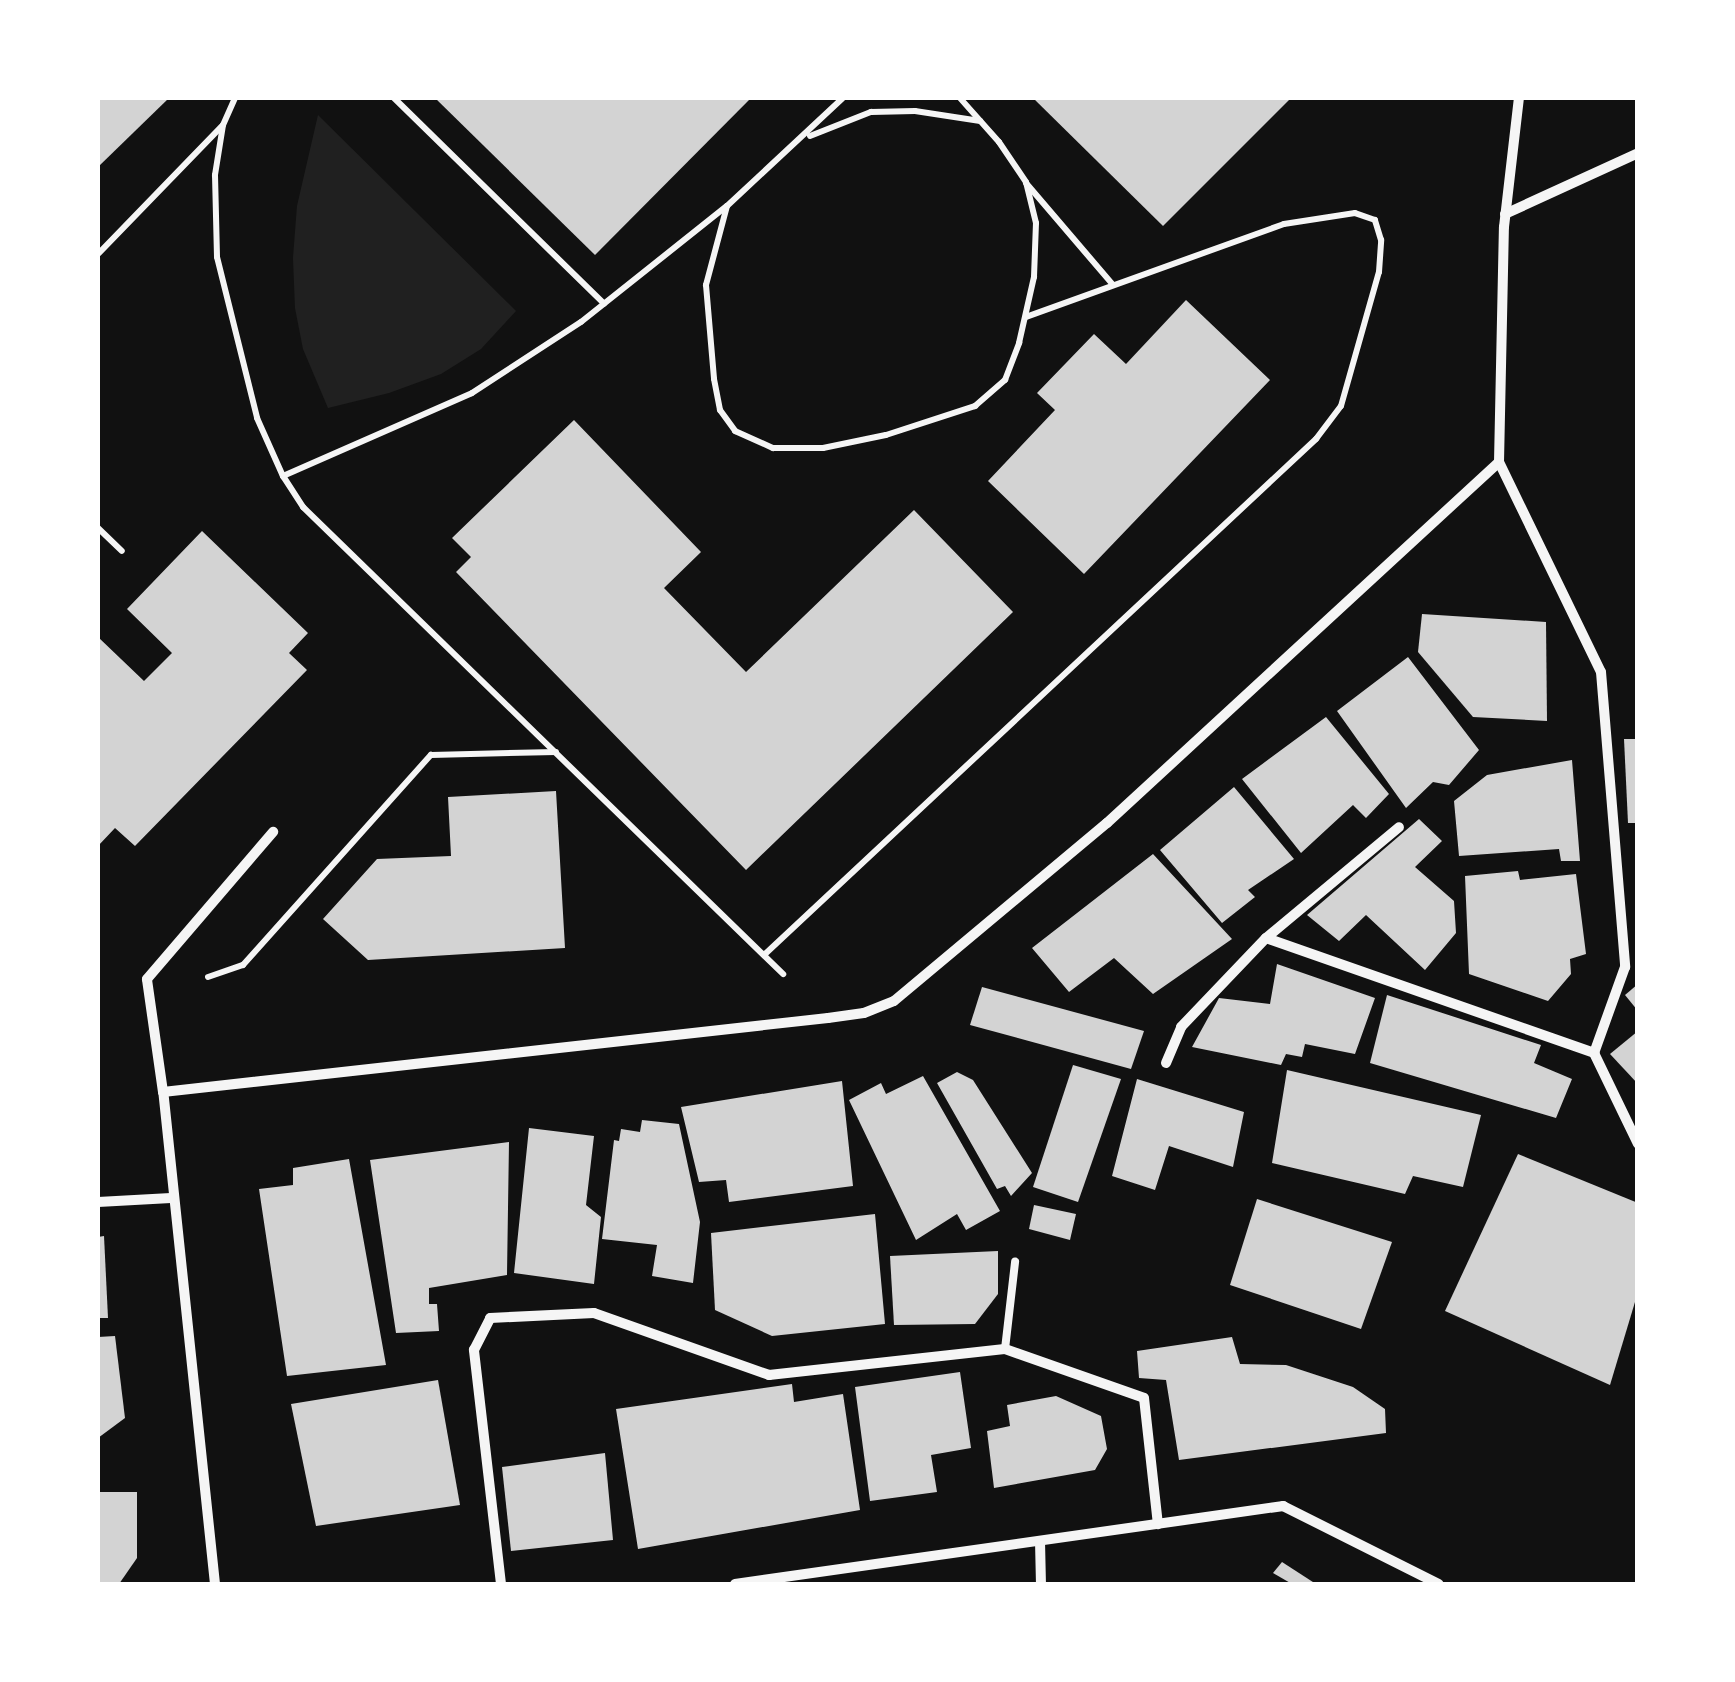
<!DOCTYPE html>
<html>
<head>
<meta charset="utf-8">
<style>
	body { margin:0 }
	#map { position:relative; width:1735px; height:1682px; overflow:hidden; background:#111; font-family:"DM Sans",sans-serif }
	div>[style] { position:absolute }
	.green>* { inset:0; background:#202020 }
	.building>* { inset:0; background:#d3d3d3 }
	.path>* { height:6px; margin:-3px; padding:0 3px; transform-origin:3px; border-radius:3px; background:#f5f5f5 }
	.service>* { height:8px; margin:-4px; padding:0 4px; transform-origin:4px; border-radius:4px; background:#f5f5f5 }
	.minor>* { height:10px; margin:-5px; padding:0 5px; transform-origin:5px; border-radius:5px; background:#f5f5f5 }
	span { translate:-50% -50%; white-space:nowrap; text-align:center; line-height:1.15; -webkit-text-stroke:10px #fff; paint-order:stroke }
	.frame { position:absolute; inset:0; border:100px solid #fff; pointer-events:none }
</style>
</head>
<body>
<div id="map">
	<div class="green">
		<i style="clip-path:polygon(318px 115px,516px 311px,481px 349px,441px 374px,389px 393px,328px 408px,303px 349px,295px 308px,293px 258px,297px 206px)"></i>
	</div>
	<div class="building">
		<i style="clip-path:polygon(98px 98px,169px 98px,98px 167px)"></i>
		<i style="clip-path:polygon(435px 98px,751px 98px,595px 255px)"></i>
		<i style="clip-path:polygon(1033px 98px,1291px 98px,1163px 226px)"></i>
		<i style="clip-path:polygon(1186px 300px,1270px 380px,1084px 574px,988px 481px,1055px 410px,1037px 393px,1094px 334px,1126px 364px)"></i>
		<i style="clip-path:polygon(574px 420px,701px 552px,664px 588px,746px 672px,914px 510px,1013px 612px,746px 870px,456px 572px,471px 557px,452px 538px)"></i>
		<i style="clip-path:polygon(202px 531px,308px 633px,289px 653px,307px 670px,135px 846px,115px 828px,98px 846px,98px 637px,144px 681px,172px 653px,127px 609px)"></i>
		<i style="clip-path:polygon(1422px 614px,1546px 622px,1547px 721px,1473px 717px,1418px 652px)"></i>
		<i style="clip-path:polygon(1408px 657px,1479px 750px,1449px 785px,1433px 782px,1406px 808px,1337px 711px)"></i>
		<i style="clip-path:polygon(1326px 717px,1389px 794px,1366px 818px,1353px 805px,1301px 853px,1242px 779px)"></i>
		<i style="clip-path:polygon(1624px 739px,1638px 739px,1638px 823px,1628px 823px)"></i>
		<i style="clip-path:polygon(1572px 760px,1580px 861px,1561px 861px,1559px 849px,1459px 856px,1454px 801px,1487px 775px)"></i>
		<i style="clip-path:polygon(1234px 787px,1294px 859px,1248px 890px,1255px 897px,1222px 923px,1160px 850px)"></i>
		<i style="clip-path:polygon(556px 791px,565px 948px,368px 960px,323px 919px,377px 859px,451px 856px,448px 797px)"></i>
		<i style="clip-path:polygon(1419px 819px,1442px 841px,1415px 867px,1454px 901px,1456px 933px,1425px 970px,1366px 915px,1339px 941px,1307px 915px)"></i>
		<i style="clip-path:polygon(1153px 854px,1232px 939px,1153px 994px,1114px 958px,1069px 992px,1032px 948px)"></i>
		<i style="clip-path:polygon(1518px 871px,1520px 880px,1576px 874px,1586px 954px,1570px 959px,1571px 974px,1548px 1001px,1469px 974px,1465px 876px)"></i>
		<i style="clip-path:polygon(1277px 964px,1375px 998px,1355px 1054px,1305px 1044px,1302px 1057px,1286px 1054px,1281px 1065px,1192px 1047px,1219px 998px,1270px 1004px)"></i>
		<i style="clip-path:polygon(1638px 984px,1638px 1011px,1625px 995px)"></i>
		<i style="clip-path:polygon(982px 987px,1144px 1031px,1131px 1069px,970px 1025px)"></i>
		<i style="clip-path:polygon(1387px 995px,1541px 1045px,1534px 1063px,1572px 1079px,1556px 1118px,1370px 1063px)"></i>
		<i style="clip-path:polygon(1638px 1031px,1638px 1084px,1610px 1054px)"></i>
		<i style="clip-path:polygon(1073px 1065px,1121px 1079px,1078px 1202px,1033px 1187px)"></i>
		<i style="clip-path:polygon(1287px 1070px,1481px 1115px,1463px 1187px,1413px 1176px,1405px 1194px,1272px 1163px)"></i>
		<i style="clip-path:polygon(957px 1072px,973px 1080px,1032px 1173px,1011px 1196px,1005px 1186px,997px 1189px,937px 1083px)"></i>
		<i style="clip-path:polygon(923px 1076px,1000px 1211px,966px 1230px,957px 1214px,916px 1240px,849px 1100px,881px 1083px,886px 1094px)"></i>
		<i style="clip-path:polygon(1137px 1079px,1244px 1112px,1233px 1167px,1169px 1146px,1155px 1190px,1112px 1176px)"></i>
		<i style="clip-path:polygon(842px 1081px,853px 1186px,729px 1202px,726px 1180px,699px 1182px,681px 1107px)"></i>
		<i style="clip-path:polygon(642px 1120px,679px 1124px,700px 1222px,693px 1283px,652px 1276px,657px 1245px,602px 1239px,614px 1140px,619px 1141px,621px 1129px,640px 1132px)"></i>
		<i style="clip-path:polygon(529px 1128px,594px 1136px,586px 1205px,601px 1217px,594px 1284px,514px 1273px)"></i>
		<i style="clip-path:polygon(509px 1142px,507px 1275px,429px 1288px,429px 1304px,437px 1304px,439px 1331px,396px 1333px,370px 1160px)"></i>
		<i style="clip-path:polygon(1518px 1154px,1638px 1203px,1638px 1292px,1610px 1385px,1445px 1311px)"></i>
		<i style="clip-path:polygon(349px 1159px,386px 1365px,287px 1376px,259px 1189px,293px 1185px,293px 1168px)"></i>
		<i style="clip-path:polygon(1257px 1199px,1392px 1242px,1361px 1329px,1230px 1285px)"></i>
		<i style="clip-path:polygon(1034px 1205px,1076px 1214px,1070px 1240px,1029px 1229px)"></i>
		<i style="clip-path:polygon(875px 1214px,885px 1324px,772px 1336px,715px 1310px,711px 1233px)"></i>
		<i style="clip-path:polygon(104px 1236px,108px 1318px,98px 1318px,98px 1237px)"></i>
		<i style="clip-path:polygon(998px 1251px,998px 1294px,975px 1324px,894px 1325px,890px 1256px)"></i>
		<i style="clip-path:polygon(115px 1336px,125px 1418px,98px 1438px,98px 1337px)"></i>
		<i style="clip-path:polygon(1232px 1337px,1240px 1364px,1286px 1365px,1353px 1387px,1385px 1409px,1386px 1433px,1179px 1460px,1166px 1380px,1139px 1378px,1137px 1351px)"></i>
		<i style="clip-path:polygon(960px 1372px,971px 1448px,931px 1455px,937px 1492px,870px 1501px,855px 1387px)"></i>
		<i style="clip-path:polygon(438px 1380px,460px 1505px,316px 1526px,291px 1404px)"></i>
		<i style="clip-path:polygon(792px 1384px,794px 1402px,843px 1394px,860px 1510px,638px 1549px,616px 1409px)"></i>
		<i style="clip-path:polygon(1056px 1396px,1101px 1416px,1107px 1449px,1095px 1470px,994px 1488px,987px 1431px,1010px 1426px,1007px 1405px)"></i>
		<i style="clip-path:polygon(605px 1453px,613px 1540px,511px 1551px,502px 1467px)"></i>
		<i style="clip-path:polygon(98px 1492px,137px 1492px,137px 1558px,119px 1584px,98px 1584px)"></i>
		<i style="clip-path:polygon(1282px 1562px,1316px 1584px,1292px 1584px,1273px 1573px)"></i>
	</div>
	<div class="path">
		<i style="left:235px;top:98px;width:30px;rotate:114deg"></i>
		<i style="left:223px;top:125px;width:51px;rotate:99.1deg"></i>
		<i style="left:215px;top:175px;width:82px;rotate:88.6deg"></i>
		<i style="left:217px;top:257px;width:166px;rotate:76deg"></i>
		<i style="left:257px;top:418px;width:64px;rotate:65.9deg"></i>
		<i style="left:283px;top:476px;width:37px;rotate:57deg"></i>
		<i style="left:303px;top:507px;width:670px;rotate:44.21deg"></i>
		<i style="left:394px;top:98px;width:294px;rotate:44.4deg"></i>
		<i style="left:810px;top:136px;width:66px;rotate:-21.5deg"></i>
		<i style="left:871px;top:112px;width:44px;rotate:-1.3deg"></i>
		<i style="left:915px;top:111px;width:66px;rotate:8.7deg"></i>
		<i style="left:1026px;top:183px;width:134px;rotate:49.5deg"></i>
		<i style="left:727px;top:206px;width:82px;rotate:104.9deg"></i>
		<i style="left:706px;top:285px;width:94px;rotate:85.1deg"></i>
		<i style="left:714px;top:379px;width:32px;rotate:79deg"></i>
		<i style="left:720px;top:410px;width:26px;rotate:54deg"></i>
		<i style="left:735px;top:431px;width:42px;rotate:24.1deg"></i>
		<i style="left:773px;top:448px;width:50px"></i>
		<i style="left:823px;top:448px;width:64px;rotate:-11.7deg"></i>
		<i style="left:886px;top:435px;width:94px;rotate:-18deg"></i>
		<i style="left:975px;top:406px;width:40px;rotate:-41deg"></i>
		<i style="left:1005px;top:380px;width:40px;rotate:-69deg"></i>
		<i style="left:1019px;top:343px;width:68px;rotate:-77.2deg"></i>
		<i style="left:1034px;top:277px;width:54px;rotate:-87.9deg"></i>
		<i style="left:1036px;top:223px;width:42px;rotate:-103.7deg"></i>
		<i style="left:1026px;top:182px;width:48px;rotate:-124deg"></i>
		<i style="left:999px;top:142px;width:59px;rotate:-131.6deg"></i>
		<i style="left:98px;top:254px;width:178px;rotate:-45.9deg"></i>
		<i style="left:283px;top:476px;width:206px;rotate:-23.7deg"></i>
		<i style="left:472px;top:393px;width:130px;rotate:-33.1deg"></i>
		<i style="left:581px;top:322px;width:186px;rotate:-38.5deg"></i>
		<i style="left:727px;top:206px;width:158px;rotate:-43deg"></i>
		<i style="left:98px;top:528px;width:33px;rotate:44deg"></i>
		<i style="left:764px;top:955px;width:756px;rotate:-43.07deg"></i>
		<i style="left:1316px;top:439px;width:41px;rotate:-52.9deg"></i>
		<i style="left:1341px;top:406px;width:139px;rotate:-74.2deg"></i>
		<i style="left:1379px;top:272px;width:32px;rotate:-86deg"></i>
		<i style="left:1381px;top:240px;width:21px;rotate:-107deg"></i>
		<i style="left:1375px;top:220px;width:21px;rotate:-161deg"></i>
		<i style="left:1355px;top:213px;width:72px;rotate:171.2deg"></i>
		<i style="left:1284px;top:224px;width:274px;rotate:160.2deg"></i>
		<i style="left:208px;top:977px;width:37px;rotate:-19deg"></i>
		<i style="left:243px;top:965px;width:282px;rotate:-48.2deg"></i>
		<i style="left:431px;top:755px;width:125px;rotate:-1.4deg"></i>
	</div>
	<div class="service">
		<i style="left:1005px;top:1349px;width:88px;rotate:-83.4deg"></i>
	</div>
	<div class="minor">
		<i style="left:1505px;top:214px;width:146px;rotate:-24.6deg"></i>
		<i style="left:1499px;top:462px;width:233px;rotate:64.1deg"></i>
		<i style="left:1601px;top:672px;width:296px;rotate:85.3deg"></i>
		<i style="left:1625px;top:967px;width:91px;rotate:109.8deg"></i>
		<i style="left:1266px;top:938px;width:348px;rotate:19.3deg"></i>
		<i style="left:1594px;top:1053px;width:101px;rotate:64.2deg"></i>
		<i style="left:1166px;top:1063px;width:39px;rotate:-67deg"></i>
		<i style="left:1181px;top:1027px;width:123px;rotate:-46.3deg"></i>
		<i style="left:1266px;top:938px;width:173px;rotate:-39.8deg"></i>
		<i style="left:163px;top:1092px;width:114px;rotate:-98.1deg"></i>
		<i style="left:147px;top:979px;width:194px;rotate:-49.4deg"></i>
		<i style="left:98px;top:1202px;width:73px;rotate:-3.1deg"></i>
		<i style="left:1040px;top:1541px;width:43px;rotate:88.7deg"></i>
		<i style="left:215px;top:1584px;width:495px;rotate:-96deg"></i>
		<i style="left:163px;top:1092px;width:669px;rotate:-6.35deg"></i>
		<i style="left:828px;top:1018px;width:36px;rotate:-8deg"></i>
		<i style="left:864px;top:1013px;width:32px;rotate:-22deg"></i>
		<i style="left:894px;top:1001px;width:278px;rotate:-39.9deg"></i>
		<i style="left:1107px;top:823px;width:533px;rotate:-42.64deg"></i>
		<i style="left:1499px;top:462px;width:235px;rotate:-88.8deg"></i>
		<i style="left:1504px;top:227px;width:130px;rotate:-83.4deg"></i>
		<i style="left:501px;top:1584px;width:236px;rotate:-96.6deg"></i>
		<i style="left:474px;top:1350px;width:36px;rotate:-63deg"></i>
		<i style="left:490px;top:1318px;width:104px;rotate:-2.8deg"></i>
		<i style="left:594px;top:1313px;width:186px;rotate:19.5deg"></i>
		<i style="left:769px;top:1375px;width:237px;rotate:-6.3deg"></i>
		<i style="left:1005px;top:1349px;width:147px;rotate:19.4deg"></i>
		<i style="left:1144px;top:1398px;width:127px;rotate:83.7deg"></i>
		<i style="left:735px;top:1584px;width:554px;rotate:-8.1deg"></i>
		<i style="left:1283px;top:1506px;width:174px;rotate:26.6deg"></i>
	</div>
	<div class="frame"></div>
</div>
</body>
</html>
